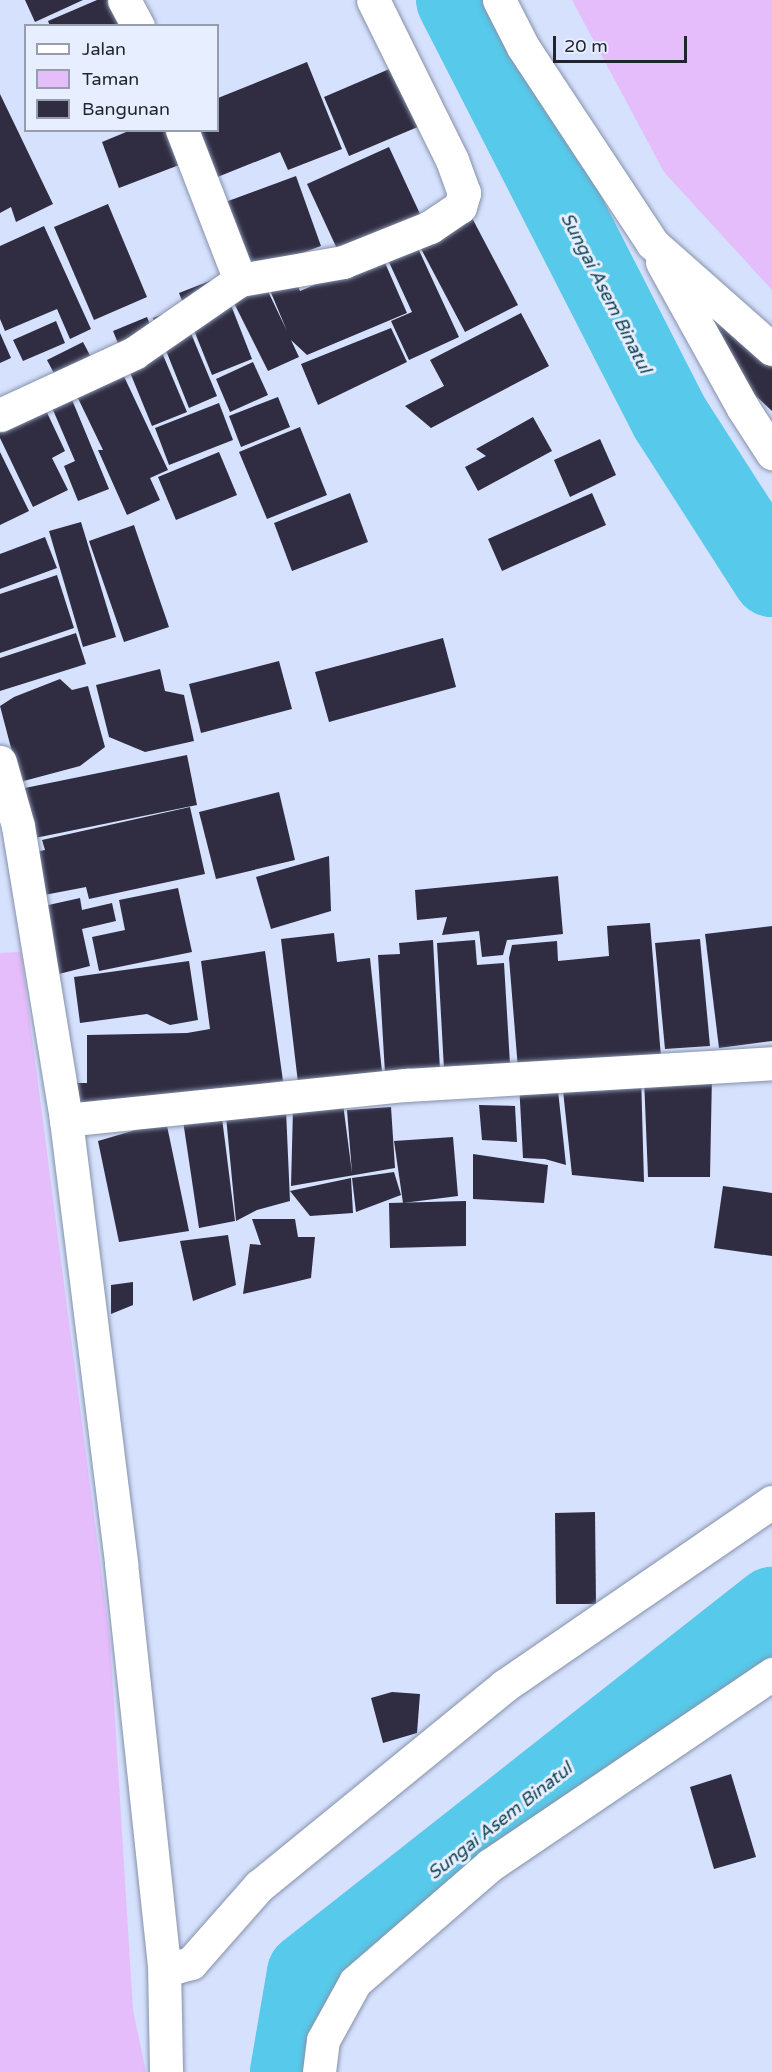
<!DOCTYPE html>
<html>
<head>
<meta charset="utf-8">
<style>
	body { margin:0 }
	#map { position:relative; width:772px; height:2072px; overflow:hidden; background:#d5e1fd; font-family:"Varela Round",sans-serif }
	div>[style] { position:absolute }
	.green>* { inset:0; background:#e4bdfa }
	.river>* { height:80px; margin:-40px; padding:0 40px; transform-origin:40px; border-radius:40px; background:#57c9ea }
	.building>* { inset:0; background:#302d43 }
	.roads { filter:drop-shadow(0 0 2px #8691aa) drop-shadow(0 0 2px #8691aa) }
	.minor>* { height:33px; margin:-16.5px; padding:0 16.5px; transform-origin:16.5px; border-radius:16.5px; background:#fff }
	span { translate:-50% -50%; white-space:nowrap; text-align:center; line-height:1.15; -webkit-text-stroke:6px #e7eeff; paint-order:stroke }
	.water-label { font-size:18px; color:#114452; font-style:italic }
	.legend { position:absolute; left:24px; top:24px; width:195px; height:108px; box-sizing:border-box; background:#e7eeff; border:2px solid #979dab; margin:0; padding:8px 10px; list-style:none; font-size:18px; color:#1f242e }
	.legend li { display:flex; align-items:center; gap:12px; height:30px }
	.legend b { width:30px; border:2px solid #979dab }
	.scale { position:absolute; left:553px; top:36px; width:134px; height:27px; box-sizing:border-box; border:3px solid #1f242e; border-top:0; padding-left:8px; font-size:18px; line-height:21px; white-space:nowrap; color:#1f242e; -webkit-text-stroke:4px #e7eeff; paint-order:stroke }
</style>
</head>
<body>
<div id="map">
	<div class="green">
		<i style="clip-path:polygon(572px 0,772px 0,772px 290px,664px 172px)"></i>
		<i style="clip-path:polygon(21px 952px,110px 1639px,133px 2010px,146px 2072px,0 2072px,0 953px)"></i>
	</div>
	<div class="river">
		<i style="left:456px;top:0;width:470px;rotate:62.9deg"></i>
		<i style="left:670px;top:418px;width:189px;rotate:57.3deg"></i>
		<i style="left:290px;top:2072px;width:100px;rotate:-80.3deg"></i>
		<i style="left:307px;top:1973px;width:592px;rotate:-38.21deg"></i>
	</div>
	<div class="building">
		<i style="clip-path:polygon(25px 0,83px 0,35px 22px)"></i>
		<i style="clip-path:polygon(97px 0,113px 0,126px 26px,50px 26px,48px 21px)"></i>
		<i style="clip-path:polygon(307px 62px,342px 149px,288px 170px,280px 152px,215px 178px,196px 130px,218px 130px,218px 98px)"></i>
		<i style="clip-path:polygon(394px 67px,420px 126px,349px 156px,324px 97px)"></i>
		<i style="clip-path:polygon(0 94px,53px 204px,16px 222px,11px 207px,0 213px)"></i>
		<i style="clip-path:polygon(131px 130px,176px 130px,187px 162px,119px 188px,102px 142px)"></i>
		<i style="clip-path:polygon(389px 147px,421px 216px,339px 253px,307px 184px)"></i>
		<i style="clip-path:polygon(296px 176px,321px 246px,245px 274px,220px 204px)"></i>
		<i style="clip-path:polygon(108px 204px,147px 297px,94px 320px,54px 227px)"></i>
		<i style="clip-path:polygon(471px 216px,518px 305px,465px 332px,418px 243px)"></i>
		<i style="clip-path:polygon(44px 226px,91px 329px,70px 339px,57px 309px,5px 331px,0 319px,0 246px)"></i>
		<i style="clip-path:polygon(417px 246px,459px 337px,409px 360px,391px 321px,412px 312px,388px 260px)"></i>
		<i style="clip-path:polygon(382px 256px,407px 313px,307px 355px,291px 340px,299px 357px,268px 371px,233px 301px,265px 285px,287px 331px,267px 283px,292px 273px,300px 291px)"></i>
		<i style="clip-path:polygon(220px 277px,252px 359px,212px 375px,179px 293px)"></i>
		<i style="clip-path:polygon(180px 307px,217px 396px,189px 408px,153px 318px)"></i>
		<i style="clip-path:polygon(702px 311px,765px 352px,772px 361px,772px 411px,733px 375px)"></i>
		<i style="clip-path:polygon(521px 313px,549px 366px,431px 428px,405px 406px,444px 386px,430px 360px)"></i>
		<i style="clip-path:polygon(147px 317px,187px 412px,152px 426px,113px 331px)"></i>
		<i style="clip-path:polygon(56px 321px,65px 343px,23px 361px,13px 340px)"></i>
		<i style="clip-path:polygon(391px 328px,407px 362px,318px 405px,301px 364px)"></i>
		<i style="clip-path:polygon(0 333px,11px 358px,0 363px)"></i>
		<i style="clip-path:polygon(83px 342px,94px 363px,58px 381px,47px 360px)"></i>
		<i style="clip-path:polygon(253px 362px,268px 395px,230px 412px,216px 379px)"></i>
		<i style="clip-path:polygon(120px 368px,168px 470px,150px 478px,160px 500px,127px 515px,98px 450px,103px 450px,74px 390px)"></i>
		<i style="clip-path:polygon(70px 395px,109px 489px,78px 501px,64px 466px,75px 461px,50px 403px)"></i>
		<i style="clip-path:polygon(278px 397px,290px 427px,241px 447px,229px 416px)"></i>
		<i style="clip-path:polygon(219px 403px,233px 440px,169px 465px,155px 428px)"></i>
		<i style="clip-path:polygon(43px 404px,65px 451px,52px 458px,68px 490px,33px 507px,0 438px,0 424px)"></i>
		<i style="clip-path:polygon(533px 417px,552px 451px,478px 491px,465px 467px,486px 456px,476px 449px)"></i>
		<i style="clip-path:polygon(300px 427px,327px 495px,267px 519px,239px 452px)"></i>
		<i style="clip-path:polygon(600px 439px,616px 475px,570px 497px,554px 460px)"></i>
		<i style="clip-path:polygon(0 452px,29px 511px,0 525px)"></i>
		<i style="clip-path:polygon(219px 452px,237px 495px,176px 520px,158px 477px)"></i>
		<i style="clip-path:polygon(350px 493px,368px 542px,292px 571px,274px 523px)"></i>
		<i style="clip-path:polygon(592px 493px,606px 525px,502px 571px,488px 539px)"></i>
		<i style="clip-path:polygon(81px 522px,116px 637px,83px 647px,49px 531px)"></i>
		<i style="clip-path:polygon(134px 525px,169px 627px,124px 642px,89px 541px)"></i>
		<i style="clip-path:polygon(45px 537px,57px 568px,0 589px,0 554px)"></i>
		<i style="clip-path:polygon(57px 575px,74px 628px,0 653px,0 594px)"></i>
		<i style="clip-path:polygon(76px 633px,86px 664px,0 691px,0 658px)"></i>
		<i style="clip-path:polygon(443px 638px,456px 687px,329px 722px,315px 672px)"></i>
		<i style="clip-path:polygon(279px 661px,292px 709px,201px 733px,189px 684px)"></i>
		<i style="clip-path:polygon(160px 669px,165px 691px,184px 695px,194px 741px,145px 752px,109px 737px,96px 685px)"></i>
		<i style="clip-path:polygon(60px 679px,72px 690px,88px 686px,105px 747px,80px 766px,20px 782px,0 706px,14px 697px)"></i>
		<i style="clip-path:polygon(187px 755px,197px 805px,30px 839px,20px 789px)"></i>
		<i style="clip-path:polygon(279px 792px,295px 860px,216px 879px,199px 812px)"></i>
		<i style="clip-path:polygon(190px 807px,205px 874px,89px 899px,86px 887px,39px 896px,30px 853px,45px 850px,42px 840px)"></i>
		<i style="clip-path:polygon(329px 856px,331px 911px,271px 929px,256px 877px)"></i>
		<i style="clip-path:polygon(558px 876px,563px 934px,507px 940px,503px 955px,482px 957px,479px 931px,442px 935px,447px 917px,417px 920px,415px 890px)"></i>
		<i style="clip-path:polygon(178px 888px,192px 952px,99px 971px,92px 937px,125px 930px,119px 900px)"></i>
		<i style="clip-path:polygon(80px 898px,82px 910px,112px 903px,116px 921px,82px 929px,90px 966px,59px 974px,44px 906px)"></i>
		<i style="clip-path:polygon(650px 923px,661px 1057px,518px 1069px,509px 958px,512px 945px,557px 941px,558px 961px,609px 956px,607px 926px)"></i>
		<i style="clip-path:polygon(772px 926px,772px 1041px,719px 1048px,705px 934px)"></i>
		<i style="clip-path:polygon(334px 933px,337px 962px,370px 958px,383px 1081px,299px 1091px,281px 939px)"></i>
		<i style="clip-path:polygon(700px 939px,710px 1046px,665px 1049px,655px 943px)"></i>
		<i style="clip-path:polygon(433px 940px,440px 1070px,385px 1073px,378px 955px,400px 954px,399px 943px)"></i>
		<i style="clip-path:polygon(475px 940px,477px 965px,504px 963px,510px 1064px,444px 1069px,437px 943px)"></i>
		<i style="clip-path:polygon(265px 951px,283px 1081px,74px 1111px,68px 1068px,78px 1083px,87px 1083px,87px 1035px,187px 1033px,210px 1029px,201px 961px)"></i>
		<i style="clip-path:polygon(189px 961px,198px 1020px,170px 1025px,147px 1014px,80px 1023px,74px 977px)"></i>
		<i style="clip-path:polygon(712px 1074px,710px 1177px,648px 1177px,644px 1078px)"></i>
		<i style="clip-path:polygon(641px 1076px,644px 1182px,572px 1175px,562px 1081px)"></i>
		<i style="clip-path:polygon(557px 1081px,566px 1165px,545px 1159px,523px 1158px,519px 1083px)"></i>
		<i style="clip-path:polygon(342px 1096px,352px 1173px,347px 1110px,391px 1107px,395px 1168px,291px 1186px,293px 1108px)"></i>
		<i style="clip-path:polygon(479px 1105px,515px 1106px,517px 1142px,482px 1140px)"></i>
		<i style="clip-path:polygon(225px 1106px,286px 1110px,290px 1201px,257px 1210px,236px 1221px)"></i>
		<i style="clip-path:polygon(221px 1110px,235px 1221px,199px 1228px,182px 1114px)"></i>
		<i style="clip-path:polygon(166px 1121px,189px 1231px,119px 1242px,98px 1141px)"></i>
		<i style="clip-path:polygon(453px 1137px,458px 1196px,403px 1203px,394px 1141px)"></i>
		<i style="clip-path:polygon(473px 1154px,548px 1165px,544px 1203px,473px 1199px)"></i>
		<i style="clip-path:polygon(394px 1172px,401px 1195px,356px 1212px,352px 1178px)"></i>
		<i style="clip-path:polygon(351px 1178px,353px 1213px,310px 1216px,290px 1191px)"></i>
		<i style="clip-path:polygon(723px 1186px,772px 1193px,772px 1256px,714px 1248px)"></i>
		<i style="clip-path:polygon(466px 1201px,466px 1246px,390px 1248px,389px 1203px)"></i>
		<i style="clip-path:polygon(252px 1219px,295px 1219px,298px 1237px,315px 1237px,311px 1278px,243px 1294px,250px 1244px,261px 1245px)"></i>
		<i style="clip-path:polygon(228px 1235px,236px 1285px,193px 1301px,180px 1241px)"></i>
		<i style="clip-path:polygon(133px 1282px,133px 1305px,111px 1314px,111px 1285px)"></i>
		<i style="clip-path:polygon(595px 1512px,596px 1604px,556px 1604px,555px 1513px)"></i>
		<i style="clip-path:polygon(392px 1692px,420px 1694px,417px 1733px,383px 1743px,371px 1698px)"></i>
		<i style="clip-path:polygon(731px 1774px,756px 1857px,714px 1869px,690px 1787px)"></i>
	</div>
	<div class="roads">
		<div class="minor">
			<i style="left:124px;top:0;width:30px;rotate:62deg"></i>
			<i style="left:499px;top:0;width:53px;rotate:62.9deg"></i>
			<i style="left:523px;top:47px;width:235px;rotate:56.6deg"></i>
			<i style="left:652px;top:243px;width:160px;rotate:41.5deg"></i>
			<i style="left:182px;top:130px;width:161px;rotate:68.9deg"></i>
			<i style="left:662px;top:262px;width:167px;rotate:61deg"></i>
			<i style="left:743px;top:408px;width:54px;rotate:57.2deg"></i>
			<i style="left:0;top:415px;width:148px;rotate:-24.8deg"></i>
			<i style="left:134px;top:353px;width:129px;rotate:-34.6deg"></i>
			<i style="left:240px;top:280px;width:105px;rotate:-9.9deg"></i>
			<i style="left:343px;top:262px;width:94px;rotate:-21.9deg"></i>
			<i style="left:430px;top:227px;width:36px;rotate:-34deg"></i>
			<i style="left:460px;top:207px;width:15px;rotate:-74deg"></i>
			<i style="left:464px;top:193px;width:35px;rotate:-110deg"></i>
			<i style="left:452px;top:160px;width:178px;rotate:-116.3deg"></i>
			<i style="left:0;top:762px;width:66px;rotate:74.3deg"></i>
			<i style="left:18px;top:826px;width:298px;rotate:80.7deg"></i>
			<i style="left:66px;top:1120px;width:446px;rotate:82.9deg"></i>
			<i style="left:121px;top:1563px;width:404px;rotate:83.9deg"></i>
			<i style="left:164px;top:1965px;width:12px;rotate:9deg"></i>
			<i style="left:176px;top:1967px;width:16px;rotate:-15deg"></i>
			<i style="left:191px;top:1963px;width:103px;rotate:-48.6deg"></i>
			<i style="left:259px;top:1886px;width:316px;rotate:-39.2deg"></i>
			<i style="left:504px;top:1686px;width:325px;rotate:-34.5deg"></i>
			<i style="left:66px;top:1120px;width:342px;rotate:-5.9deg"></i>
			<i style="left:406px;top:1085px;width:367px;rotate:-3.4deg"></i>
			<i style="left:164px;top:1965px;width:107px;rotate:88.9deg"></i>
			<i style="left:319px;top:2072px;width:32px;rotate:-83deg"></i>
			<i style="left:323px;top:2040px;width:66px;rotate:-61.1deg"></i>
			<i style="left:355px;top:1982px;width:179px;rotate:-40.9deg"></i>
			<i style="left:490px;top:1865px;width:341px;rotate:-34.1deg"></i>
		</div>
	</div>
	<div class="water-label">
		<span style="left:606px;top:293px;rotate:63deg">Sungai Asem Binatul</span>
		<span style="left:500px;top:1821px;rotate:-38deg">Sungai Asem Binatul</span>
	</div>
	<ul class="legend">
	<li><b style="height:8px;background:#fff"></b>Jalan</li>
	<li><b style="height:16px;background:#e4bdfa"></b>Taman</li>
	<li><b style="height:16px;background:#302d43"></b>Bangunan</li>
	</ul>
	<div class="scale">20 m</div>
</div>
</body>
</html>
